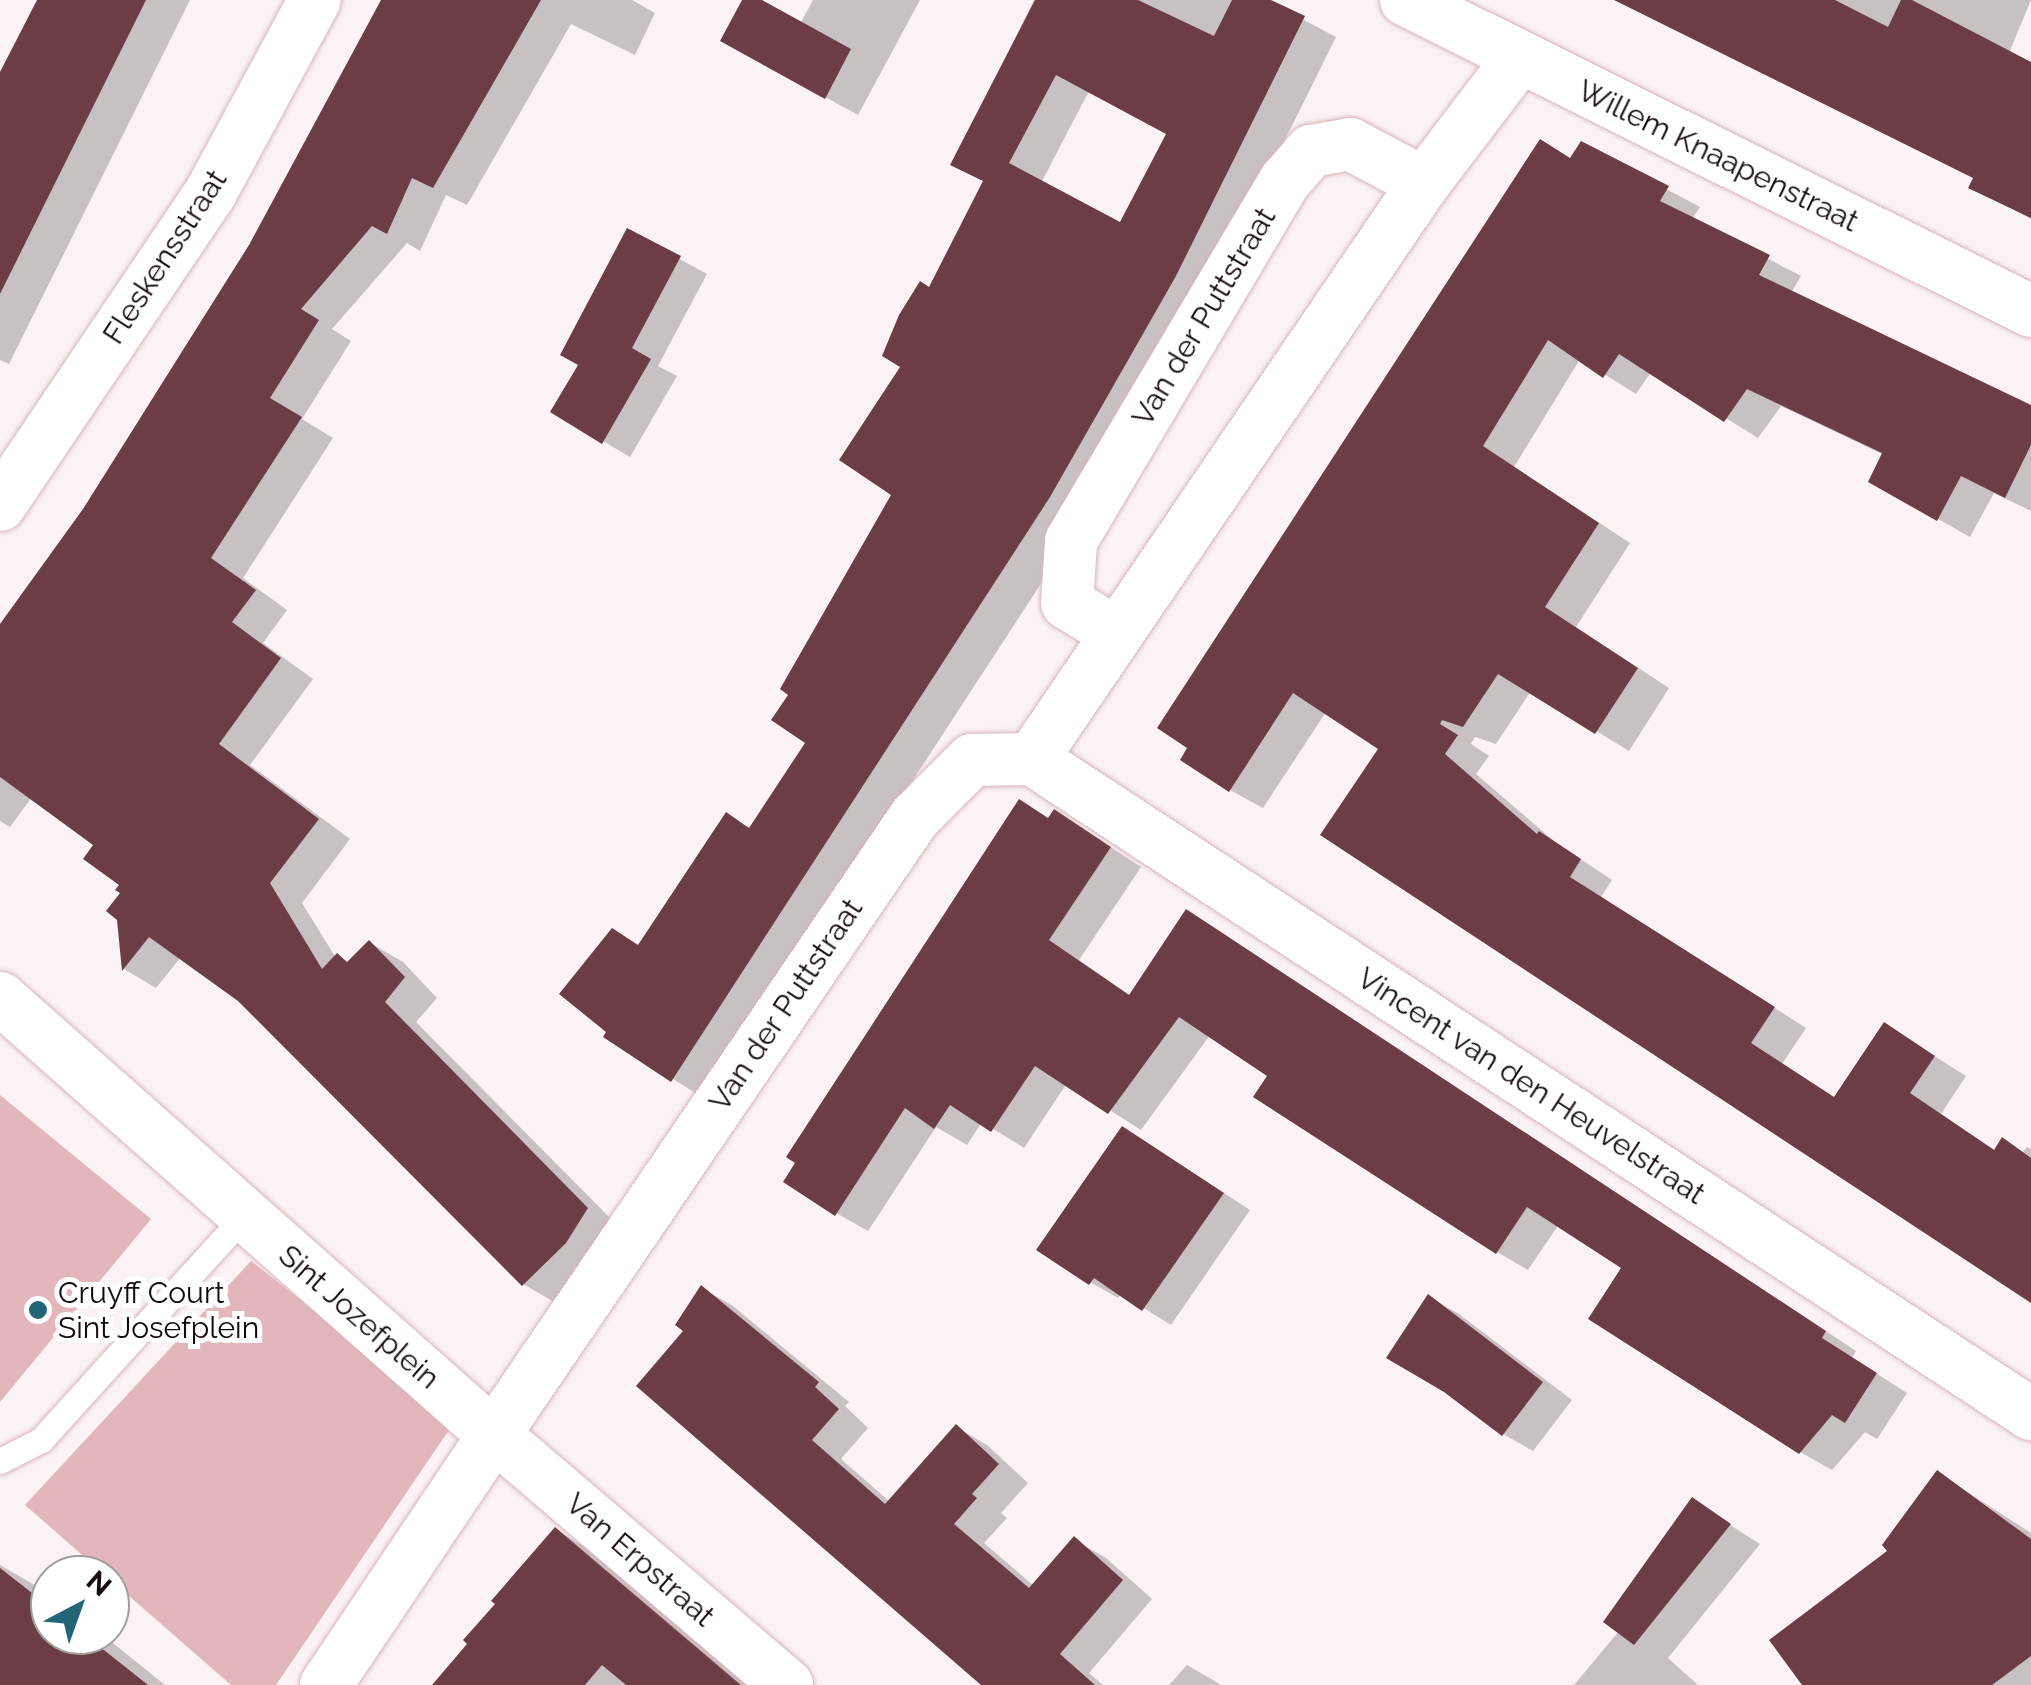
<!DOCTYPE html>
<html>
<head>
<meta charset="utf-8">
<style>
	body { margin:0 }
	#map { position:relative; width:2031px; height:1685px; overflow:hidden; background:#faf2f3; font-family:Raleway,sans-serif }
	div>[style] { position:absolute }
	.green>* { inset:0; background:#e3b6bc }
	.shadow>* { inset:0; background:#0003 }
	.building>* { inset:0; background:#6c3d45 }
	.roads { filter:drop-shadow(0 0 2px #d9b5ba) drop-shadow(0 0 2px #d9b5ba) }
	.service>* { height:25px; margin:-12.5px; padding:0 12.5px; transform-origin:12.5px; border-radius:12.5px; background:#fff }
	.minor>* { height:52px; margin:-26px; padding:0 26px; transform-origin:26px; border-radius:26px; background:#fff }
	.dots>* { width:28px; height:28px; translate:-50% -50%; box-sizing:border-box; border:5px solid #fff; border-radius:50% }
	span { translate:-50% -50%; white-space:nowrap; text-align:center; line-height:1.15; -webkit-text-stroke:10px #fff; paint-order:stroke }
	.street-label { font-size:30px; color:#15090b }
	.poi-label { font-size:30px; color:#15090b }
	.left { translate:0 -50%; text-align:left }
	.north { position:absolute; left:30px; top:1555px; width:100px; height:100px; box-sizing:border-box; background:#fff; border:2px solid #a19d9d; border-radius:50%; rotate:41deg; font-size:28px; font-weight:700; line-height:40px; text-align:center; color:#15090b }
	.north::after { content:''; display:block; margin:auto; width:35px; height:45px; background:#216577; clip-path:polygon(50% 0,100% 100%,50% 72%,0 100%) }
</style>
</head>
<body>
<div id="map">
	<div class="green">
		<i style="clip-path:polygon(0 1095px,151px 1219px,0 1402px)"></i>
		<i style="clip-path:polygon(251px 1261px,455px 1421px,276px 1685px,231px 1685px,25px 1505px)"></i>
	</div>
	<div class="shadow">
		<i style="clip-path:polygon(39px 0,190px 0,9px 364px,0 360px,0 76px)"></i>
		<i style="clip-path:polygon(383px 0,632px 0,655px 13px,635px 55px,571px 24px,467px 205px,446px 195px,420px 251px,407px 243px,332px 329px,351px 341px,302px 419px,333px 438px,243px 578px,287px 610px,263px 643px,313px 679px,250px 765px,350px 839px,302px 903px,336px 958px,350px 963px,370px 943px,403px 962px,437px 998px,416px 1022px,620px 1228px,556px 1303px,523px 1284px,240px 999px,181px 957px,156px 988px,124px 969px,122px 884px,97px 844px,32px 797px,10px 827px,0 821px,0 628px,85px 510px,251px 247px)"></i>
		<i style="clip-path:polygon(745px 0,757px 0,800px 24px,813px 0,920px 0,858px 115px,755px 59px)"></i>
		<i style="clip-path:polygon(evenodd,1034px 0,1266px 0,1336px 37px,1208px 295px,1048px 573px,705px 1099px,606px 1037px,640px 947px,751px 830px,809px 742px,792px 694px,894px 494px,904px 366px,930px 290px,985px 182px,953px 164px,1034px 0,1089px 91px,1169px 134px,1121px 226px,1041px 183px,1089px 91px)"></i>
		<i style="clip-path:polygon(1616px 0,2031px 0,2009px 53px,2031px 64px,2031px 219px,1972px 187px,1976px 179px)"></i>
		<i style="clip-path:polygon(1582px 144px,1700px 207px,1692px 219px,1801px 276px,1791px 293px,2031px 408px,2031px 511px,1994px 493px,1970px 537px,1871px 481px,1884px 455px,1781px 406px,1758px 438px,1651px 372px,1636px 394px,1580px 359px,1514px 467px,1630px 543px,1576px 627px,1669px 688px,1629px 751px,1531px 691px,1496px 744px,1475px 737px,1471px 744px,1489px 756px,1476px 774px,1555px 842px,1612px 880px,1601px 897px,1806px 1028px,1782px 1064px,1836px 1099px,1885px 1025px,1966px 1076px,1941px 1114px,1996px 1151px,2003px 1141px,2023px 1152px,2027px 1147px,2031px 1149px,2031px 1299px,1381px 748px,1326px 712px,1263px 808px,1230px 790px)"></i>
		<i style="clip-path:polygon(628px 231px,707px 274px,658px 366px,677px 376px,630px 457px,603px 441px,581px 364px)"></i>
		<i style="clip-path:polygon(1050px 820px,1086px 831px,1141px 867px,1079px 960px,1131px 996px,1218px 930px,1856px 1351px,1852px 1358px,1907px 1393px,1877px 1439px,1865px 1432px,1832px 1470px,1800px 1452px,1624px 1268px,1559px 1224px,1528px 1270px,1497px 1252px,1270px 1076px,1210px 1035px,1141px 1130px,1067px 1083px,1024px 1148px,982px 1122px,967px 1145px,936px 1127px,868px 1231px,836px 1213px)"></i>
		<i style="clip-path:polygon(1150px 1145px,1250px 1210px,1171px 1325px,1121px 1294px,1118px 1298px,1090px 1282px)"></i>
		<i style="clip-path:polygon(702px 1288px,733px 1306px,849px 1402px,845px 1406px,868px 1428px,841px 1459px,890px 1502px,956px 1427px,987px 1445px,1028px 1483px,1001px 1513px,1007px 1518px,984px 1543px,1034px 1586px,1075px 1540px,1106px 1558px,1152px 1599px,1089px 1673px,1103px 1685px,984px 1685px,686px 1331px)"></i>
		<i style="clip-path:polygon(1429px 1297px,1459px 1314px,1572px 1400px,1533px 1451px,1503px 1434px)"></i>
		<i style="clip-path:polygon(1938px 1473px,2031px 1533px,2031px 1685px,1805px 1685px)"></i>
		<i style="clip-path:polygon(1692px 1501px,1760px 1544px,1668px 1658px,1698px 1685px,1574px 1685px,1619px 1631px)"></i>
		<i style="clip-path:polygon(556px 1530px,619px 1566px,757px 1685px,443px 1685px)"></i>
		<i style="clip-path:polygon(0 1565px,50px 1594px,50px 1635px,103px 1635px,165px 1685px,0 1685px)"></i>
		<i style="clip-path:polygon(1187px 1665px,1218px 1683px,1220px 1685px,1169px 1685px)"></i>
	</div>
	<div class="building">
		<i style="clip-path:polygon(37px 0,146px 0,0 294px,0 72px)"></i>
		<i style="clip-path:polygon(381px 0,541px 0,433px 188px,412px 178px,387px 234px,372px 226px,301px 309px,319px 320px,270px 398px,302px 417px,211px 558px,256px 590px,232px 622px,281px 658px,219px 744px,319px 819px,270px 883px,322px 969px,337px 953px,347px 962px,369px 940px,405px 977px,385px 1002px,588px 1208px,566px 1243px,522px 1286px,238px 1001px,149px 937px,122px 971px,117px 920px,106px 911px,120px 893px,115px 890px,119px 885px,83px 859px,93px 845px,0 777px,0 624px,83px 509px,249px 245px)"></i>
		<i style="clip-path:polygon(742px 0,762px 0,851px 49px,825px 99px,720px 41px)"></i>
		<i style="clip-path:polygon(evenodd,1035px 0,1138px 0,1214px 36px,1232px 0,1271px 0,1305px 16px,1176px 276px,1050px 497px,671px 1082px,603px 1037px,606px 1032px,559px 994px,612px 928px,638px 945px,726px 812px,749px 828px,805px 743px,771px 720px,788px 695px,780px 689px,891px 495px,839px 460px,900px 367px,882px 356px,899px 315px,920px 281px,929px 287px,983px 181px,950px 165px,1035px 0,1056px 75px,1166px 134px,1120px 222px,1009px 163px,1056px 75px)"></i>
		<i style="clip-path:polygon(1614px 0,1835px 0,1888px 27px,1901px 0,1912px 0,2031px 62px,2031px 218px,1968px 188px,1973px 178px)"></i>
		<i style="clip-path:polygon(1540px 139px,1570px 158px,1581px 141px,1669px 186px,1660px 201px,1770px 255px,1759px 275px,2031px 405px,2031px 445px,2005px 498px,1961px 476px,1937px 521px,1868px 482px,1882px 453px,1747px 389px,1724px 422px,1619px 354px,1603px 378px,1548px 340px,1483px 446px,1599px 523px,1545px 607px,1638px 668px,1595px 734px,1498px 674px,1463px 727px,1442px 720px,1440px 724px,1458px 735px,1445px 754px,1537px 834px,1539px 831px,1581px 859px,1570px 877px,1775px 1007px,1751px 1043px,1834px 1097px,1884px 1022px,1935px 1056px,1910px 1093px,1994px 1150px,2002px 1137px,2031px 1158px,2031px 1303px,1320px 835px,1378px 749px,1293px 693px,1229px 792px,1180px 760px,1187px 748px,1157px 728px)"></i>
		<i style="clip-path:polygon(627px 228px,681px 256px,632px 348px,651px 359px,602px 444px,550px 412px,578px 365px,560px 355px)"></i>
		<i style="clip-path:polygon(1019px 799px,1048px 818px,1054px 809px,1111px 847px,1049px 940px,1129px 995px,1186px 909px,1826px 1331px,1822px 1338px,1877px 1373px,1845px 1423px,1832px 1415px,1799px 1454px,1588px 1319px,1621px 1268px,1527px 1207px,1496px 1254px,1253px 1097px,1267px 1076px,1179px 1017px,1108px 1114px,1035px 1066px,991px 1132px,950px 1105px,934px 1129px,905px 1108px,835px 1216px,783px 1182px,795px 1163px,786px 1157px)"></i>
		<i style="clip-path:polygon(1122px 1126px,1224px 1193px,1142px 1311px,1094px 1278px,1089px 1285px,1036px 1250px)"></i>
		<i style="clip-path:polygon(701px 1285px,819px 1382px,815px 1387px,839px 1409px,812px 1440px,885px 1504px,956px 1424px,999px 1464px,972px 1494px,977px 1498px,954px 1524px,1029px 1588px,1074px 1536px,1123px 1580px,1060px 1654px,1095px 1685px,981px 1685px,636px 1386px,683px 1331px,675px 1325px)"></i>
		<i style="clip-path:polygon(1428px 1294px,1543px 1382px,1502px 1436px,1444px 1392px,1386px 1358px)"></i>
		<i style="clip-path:polygon(1937px 1470px,2031px 1539px,2031px 1656px,1992px 1685px,1802px 1685px,1769px 1640px,1887px 1551px,1882px 1545px)"></i>
		<i style="clip-path:polygon(1692px 1497px,1731px 1524px,1634px 1645px,1603px 1622px)"></i>
		<i style="clip-path:polygon(555px 1527px,741px 1685px,626px 1685px,602px 1665px,585px 1685px,432px 1685px,467px 1644px,463px 1640px,495px 1604px,491px 1601px)"></i>
		<i style="clip-path:polygon(0 1568px,50px 1607px,50px 1635px,85px 1635px,148px 1685px,0 1685px)"></i>
	</div>
	<div class="roads">
		<div class="service">
			<i style="left:0;top:1461px;width:46px;rotate:-27.1deg"></i>
			<i style="left:41px;top:1440px;width:301px;rotate:-47.8deg"></i>
		</div>
		<div class="minor">
			<i style="left:1406px;top:0;width:698px;rotate:26.45deg"></i>
			<i style="left:0;top:505px;width:377px;rotate:-56deg"></i>
			<i style="left:211px;top:192px;width:218px;rotate:-61.6deg"></i>
			<i style="left:1116px;top:633px;width:57px;rotate:-148.5deg"></i>
			<i style="left:1067px;top:603px;width:62px;rotate:-86.3deg"></i>
			<i style="left:1071px;top:541px;width:419px;rotate:-59.3deg"></i>
			<i style="left:1285px;top:181px;width:40px;rotate:-49deg"></i>
			<i style="left:1311px;top:151px;width:40px;rotate:-10deg"></i>
			<i style="left:1350px;top:144px;width:84px;rotate:27.8deg"></i>
			<i style="left:1032px;top:759px;width:1195px;rotate:33.25deg"></i>
			<i style="left:0;top:998px;width:660px;rotate:41.5deg"></i>
			<i style="left:494px;top:1435px;width:301px;rotate:123.9deg"></i>
			<i style="left:787px;top:1685px;width:385px;rotate:-139.5deg"></i>
			<i style="left:494px;top:1435px;width:748px;rotate:-55.74deg"></i>
			<i style="left:915px;top:817px;width:81px;rotate:-45deg"></i>
			<i style="left:972px;top:760px;width:60px;rotate:-1deg"></i>
			<i style="left:1032px;top:759px;width:697px;rotate:-55.76deg"></i>
			<i style="left:1424px;top:183px;width:158px;rotate:-52.7deg"></i>
		</div>
	</div>
	<div class="dots">
		<i style="left:38px;top:1310px;background:#216577"></i>
	</div>
	<div class="street-label">
		<span style="left:1718px;top:156px;rotate:26deg">Willem Knaapenstraat</span>
		<span style="left:165px;top:257px;rotate:-57deg">Fleskensstraat</span>
		<span style="left:1204px;top:317px;rotate:-59deg">Van der Puttstraat</span>
		<span style="left:786px;top:1005px;rotate:-56deg">Van der Puttstraat</span>
		<span style="left:1531px;top:1086px;rotate:33deg">Vincent van den Heuvelstraat</span>
		<span style="left:359px;top:1317px;rotate:41deg">Sint Jozefplein</span>
		<span style="left:640px;top:1560px;rotate:41deg">Van Erpstraat</span>
	</div>
	<div class="poi-label">
		<span class="left" style="left:58px;top:1310px">Cruyff Court<br>Sint Josefplein</span>
	</div>
	<div class="north">N</div>
</div>
</body>
</html>
